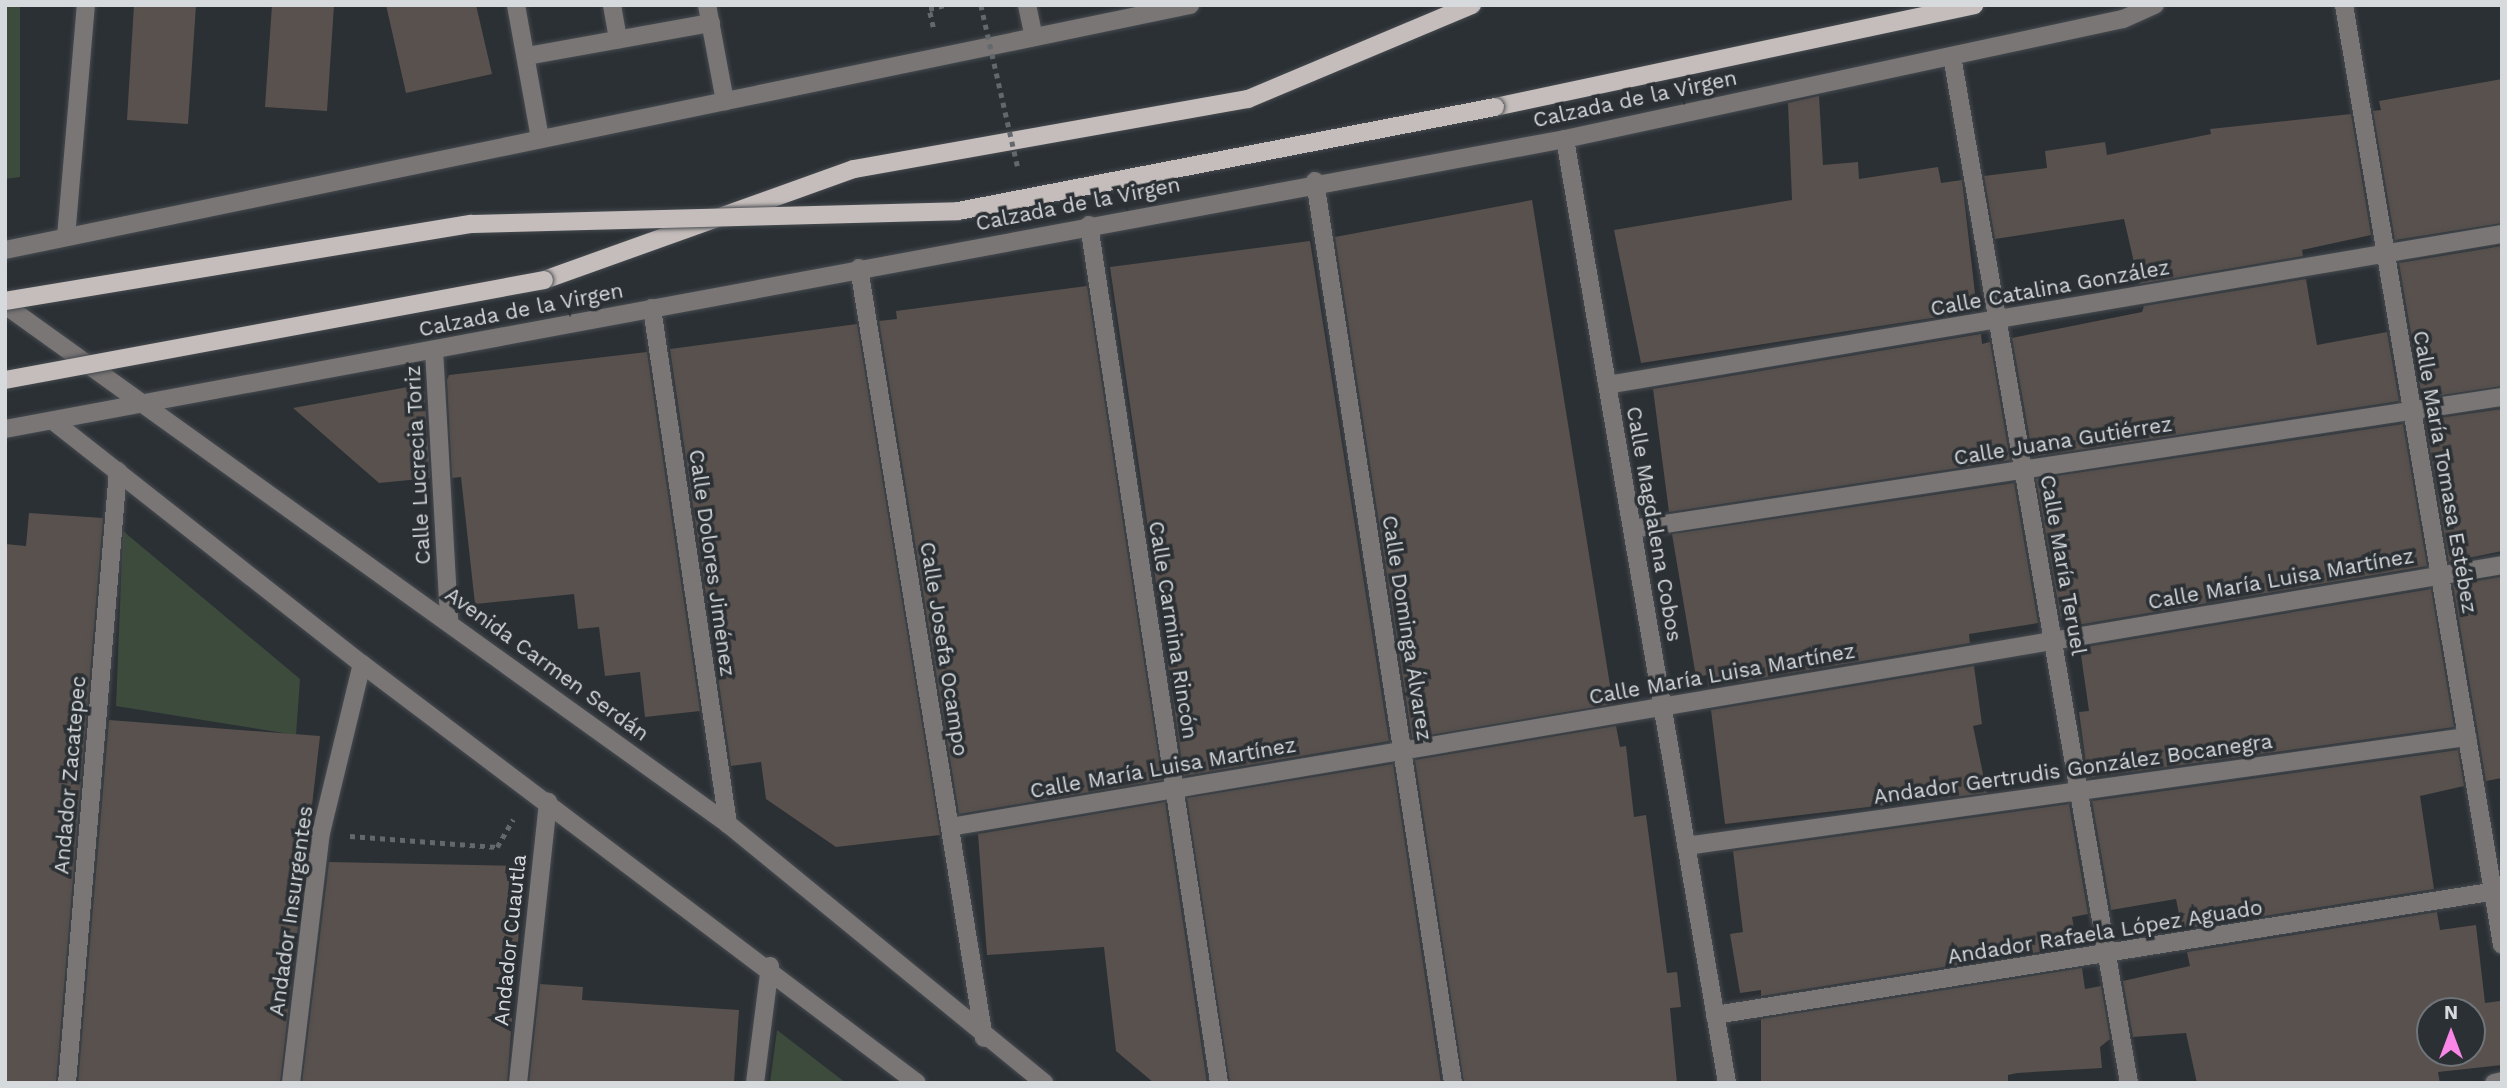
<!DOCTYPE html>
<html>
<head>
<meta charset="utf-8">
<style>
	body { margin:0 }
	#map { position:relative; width:2507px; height:1088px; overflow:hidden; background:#2b3035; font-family:"Work Sans",sans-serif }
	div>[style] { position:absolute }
	.green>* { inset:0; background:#3d4b3d }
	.building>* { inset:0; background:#59514d }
	.path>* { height:4.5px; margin-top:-2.25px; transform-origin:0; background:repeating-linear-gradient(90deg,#63686c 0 5px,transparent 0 10px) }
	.roads { filter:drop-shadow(0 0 2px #464b50) drop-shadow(0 0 2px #464b50) }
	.minor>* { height:18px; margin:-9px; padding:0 9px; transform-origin:9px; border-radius:9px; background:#7a7675 }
	.major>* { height:18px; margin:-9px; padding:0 9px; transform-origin:9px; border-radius:9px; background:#c5bdbb }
	.path-bridge>* { height:4.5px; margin-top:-2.25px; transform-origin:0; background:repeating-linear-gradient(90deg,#63686c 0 5px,transparent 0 10px) }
	.bridges { filter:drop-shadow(0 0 2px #464b50) drop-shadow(0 0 2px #464b50) }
	.major-bridge>* { height:18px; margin:-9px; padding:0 9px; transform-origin:9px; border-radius:9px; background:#c5bdbb }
	span { translate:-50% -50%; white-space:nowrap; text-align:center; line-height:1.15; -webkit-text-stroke:7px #2b3035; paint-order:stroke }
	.street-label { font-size:21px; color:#d6dadd }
	.frame { position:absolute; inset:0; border:7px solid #d6dadd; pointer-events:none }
	.north { position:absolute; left:2416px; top:997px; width:70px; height:70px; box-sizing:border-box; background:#2b3035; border:2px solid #6f7478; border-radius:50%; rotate:0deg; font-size:19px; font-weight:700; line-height:28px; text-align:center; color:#d6dadd }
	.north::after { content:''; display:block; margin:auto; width:24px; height:32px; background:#fa87e7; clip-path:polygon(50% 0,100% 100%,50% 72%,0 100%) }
</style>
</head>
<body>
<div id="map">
	<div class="green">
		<i style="clip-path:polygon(5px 5px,20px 5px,20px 177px,5px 179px)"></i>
		<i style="clip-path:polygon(123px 531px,300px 679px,296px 735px,116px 706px)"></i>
		<i style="clip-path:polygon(777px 1030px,846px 1083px,770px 1083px)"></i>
	</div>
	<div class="building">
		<i style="clip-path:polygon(134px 5px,196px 5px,188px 124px,127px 120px)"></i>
		<i style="clip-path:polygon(272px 5px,334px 5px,327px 111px,265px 107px)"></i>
		<i style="clip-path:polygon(386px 5px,476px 5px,492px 74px,406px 93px)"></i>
		<i style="clip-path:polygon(2502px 79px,2502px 223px,2395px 240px,2373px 111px,2381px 110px,2379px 101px)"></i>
		<i style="clip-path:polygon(1819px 96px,1823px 165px,1858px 162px,1859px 179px,1938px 167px,1941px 183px,1962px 180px,1977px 311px,1641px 363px,1614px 230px,1792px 200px,1788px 103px)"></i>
		<i style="clip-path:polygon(2351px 114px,2371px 235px,2302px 250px,2303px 256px,2139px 284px,2124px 219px,1995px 239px,1984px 176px,2047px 168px,2045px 151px,2105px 142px,2107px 155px,2211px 134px,2210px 129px)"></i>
		<i style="clip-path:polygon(1532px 200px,1613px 704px,1412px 738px,1335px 237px)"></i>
		<i style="clip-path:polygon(1310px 241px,1389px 741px,1184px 776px,1110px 267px)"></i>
		<i style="clip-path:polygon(2502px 246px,2502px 386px,2422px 398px,2399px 263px)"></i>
		<i style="clip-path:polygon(2306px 279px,2317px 345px,2387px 332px,2399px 401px,2033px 457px,2012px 338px,2142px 312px,2144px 306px)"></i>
		<i style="clip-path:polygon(1087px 286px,1162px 780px,959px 814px,879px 321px,897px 319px,896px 311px)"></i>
		<i style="clip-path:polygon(857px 324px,940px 835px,836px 847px,766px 799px,761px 762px,731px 766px,670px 349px)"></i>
		<i style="clip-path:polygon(1981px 334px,1982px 344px,1990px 342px,2010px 460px,1669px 512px,1653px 389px)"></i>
		<i style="clip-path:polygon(647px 352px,700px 711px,645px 717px,640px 672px,605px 676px,599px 627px,578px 629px,574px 594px,475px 604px,461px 477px,452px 478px,447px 380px,449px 375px)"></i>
		<i style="clip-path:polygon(424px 384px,430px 478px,379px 483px,293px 408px)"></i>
		<i style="clip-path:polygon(2502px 409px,2502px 551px,2449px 562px,2425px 420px)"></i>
		<i style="clip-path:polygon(2403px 424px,2427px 566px,2077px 625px,2061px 619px,2036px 479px)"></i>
		<i style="clip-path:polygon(2014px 483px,2038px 623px,1969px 634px,1970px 643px,1708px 687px,1707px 675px,1696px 677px,1672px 534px)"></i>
		<i style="clip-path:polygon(29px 513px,103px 518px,56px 1083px,5px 1083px,5px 544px,26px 546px)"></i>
		<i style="clip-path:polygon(2500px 577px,2502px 778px,2486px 781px,2453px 585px)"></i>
		<i style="clip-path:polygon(2431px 589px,2454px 727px,2088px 778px,2079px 712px,2089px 711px,2080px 648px)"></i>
		<i style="clip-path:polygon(1974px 666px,1982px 724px,1973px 726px,1987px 793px,1725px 824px,1711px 710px)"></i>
		<i style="clip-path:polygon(109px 720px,320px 736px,280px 1083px,78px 1083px)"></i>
		<i style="clip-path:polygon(1616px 726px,1620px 747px,1626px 746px,1634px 817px,1646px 815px,1667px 973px,1677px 972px,1681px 1007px,1670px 1008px,1677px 1083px,1464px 1083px,1415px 760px)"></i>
		<i style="clip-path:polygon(2458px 750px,2464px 786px,2420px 796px,2434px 889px,2182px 929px,2176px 899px,2111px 910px,2092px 801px)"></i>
		<i style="clip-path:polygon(1393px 764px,1441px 1083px,1230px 1083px,1187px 798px)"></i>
		<i style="clip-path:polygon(1165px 802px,1207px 1083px,1154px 1083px,1116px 1051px,1104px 947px,987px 955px,978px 834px)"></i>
		<i style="clip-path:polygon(2069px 804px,2088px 914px,2072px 917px,2077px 946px,1761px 996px,1761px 990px,1740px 993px,1730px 934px,1743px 932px,1733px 851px)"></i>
		<i style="clip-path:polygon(329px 862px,524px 866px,507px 1083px,302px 1083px)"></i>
		<i style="clip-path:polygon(evenodd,2437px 912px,2440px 930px,2476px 925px,2485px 1003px,2500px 1001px,2502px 1065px,2438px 1072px,2440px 1083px,2197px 1083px,2186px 1033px,2133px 1037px,2123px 981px,2190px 966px,2187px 952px,2437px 912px,2430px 1011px,2472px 1011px,2472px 1053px,2430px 1053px,2430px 1011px)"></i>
		<i style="clip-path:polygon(2082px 968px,2085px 989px,2101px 986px,2110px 1039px,2100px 1047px,2102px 1068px,2017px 1073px,2008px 1075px,2008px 1081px,1985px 1083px,1761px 1083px,1761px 1019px)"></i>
		<i style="clip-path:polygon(540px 984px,583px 987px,582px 1000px,739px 1010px,734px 1083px,529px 1083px)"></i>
	</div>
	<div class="path">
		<i style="left:933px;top:27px;width:18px;rotate:-103deg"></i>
		<i style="left:929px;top:9px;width:16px;rotate:-14deg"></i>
		<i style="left:350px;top:836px;width:147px;rotate:4.3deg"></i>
		<i style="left:497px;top:847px;width:32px;rotate:-60deg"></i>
	</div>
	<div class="roads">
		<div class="minor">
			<i style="left:516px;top:5px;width:135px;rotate:79.8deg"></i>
			<i style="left:612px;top:5px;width:35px;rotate:80deg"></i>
			<i style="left:707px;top:5px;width:98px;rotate:79.4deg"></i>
			<i style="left:1027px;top:5px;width:30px;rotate:78deg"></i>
			<i style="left:2344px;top:5px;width:953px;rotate:80.46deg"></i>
			<i style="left:527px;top:56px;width:187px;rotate:-10.2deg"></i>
			<i style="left:1952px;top:56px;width:1042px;rotate:80.22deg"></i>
			<i style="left:1565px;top:139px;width:958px;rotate:80.26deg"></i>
			<i style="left:1315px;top:181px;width:912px;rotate:81.3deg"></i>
			<i style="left:1089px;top:225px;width:868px;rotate:81.38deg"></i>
			<i style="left:66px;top:237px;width:233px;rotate:-85.1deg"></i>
			<i style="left:5px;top:250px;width:1210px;rotate:-11.68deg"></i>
			<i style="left:859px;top:268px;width:780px;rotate:80.78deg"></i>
			<i style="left:5px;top:305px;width:890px;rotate:35.67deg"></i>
			<i style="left:728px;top:824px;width:409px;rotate:39.3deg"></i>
			<i style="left:652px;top:308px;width:522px;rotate:81.62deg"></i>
			<i style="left:434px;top:350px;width:270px;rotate:86.8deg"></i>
			<i style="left:1607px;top:385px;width:908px;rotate:-9.58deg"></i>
			<i style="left:53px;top:421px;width:393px;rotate:38.2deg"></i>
			<i style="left:362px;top:664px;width:695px;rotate:37.05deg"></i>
			<i style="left:5px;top:429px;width:1587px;rotate:-10.53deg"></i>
			<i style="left:1565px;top:139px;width:571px;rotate:-12.14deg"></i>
			<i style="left:2123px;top:19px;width:35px;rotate:-24deg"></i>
			<i style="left:1632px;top:529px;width:880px;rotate:-8.63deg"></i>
			<i style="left:950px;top:827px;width:1574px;rotate:-9.58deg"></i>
			<i style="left:1686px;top:846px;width:789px;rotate:-7.95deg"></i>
			<i style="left:1715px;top:1015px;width:797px;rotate:-9.02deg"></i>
			<i style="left:67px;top:1083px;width:614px;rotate:-85.24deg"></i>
			<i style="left:291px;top:1083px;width:252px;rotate:-83.2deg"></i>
			<i style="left:321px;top:833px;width:174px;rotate:-76.4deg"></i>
			<i style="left:518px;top:1083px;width:283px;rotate:-83.9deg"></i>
			<i style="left:755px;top:1083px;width:118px;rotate:-82.7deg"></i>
			<i style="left:2494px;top:1083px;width:8px;rotate:-14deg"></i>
		</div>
		<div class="major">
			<i style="left:1495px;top:107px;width:490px;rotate:-12deg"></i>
			<i style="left:544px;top:280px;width:329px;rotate:-19.7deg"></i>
			<i style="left:854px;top:169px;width:400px;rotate:-10.1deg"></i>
			<i style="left:1248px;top:99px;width:243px;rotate:-22.8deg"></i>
		</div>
	</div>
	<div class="path-bridge">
		<i style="left:981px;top:5px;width:167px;rotate:77.2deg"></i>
	</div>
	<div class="bridges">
		<div class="major-bridge">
			<i style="left:5px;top:301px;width:473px;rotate:-9.4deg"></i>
			<i style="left:472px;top:224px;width:486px;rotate:-1.5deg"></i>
			<i style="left:958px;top:211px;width:547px;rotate:-10.96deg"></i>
			<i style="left:5px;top:380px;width:548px;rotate:-10.51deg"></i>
		</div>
	</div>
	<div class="street-label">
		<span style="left:1635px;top:99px;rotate:-12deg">Calzada de la Virgen</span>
		<span style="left:1078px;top:204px;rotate:-11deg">Calzada de la Virgen</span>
		<span style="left:2050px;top:288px;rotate:-10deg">Calle Catalina González</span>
		<span style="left:521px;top:310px;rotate:-11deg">Calzada de la Virgen</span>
		<span style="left:2063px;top:441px;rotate:-9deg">Calle Juana Gutiérrez</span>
		<span style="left:418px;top:465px;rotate:-93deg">Calle Lucrecia Toriz</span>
		<span style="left:2445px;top:472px;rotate:80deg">Calle María Tomasa Estébez</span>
		<span style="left:1654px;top:524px;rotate:80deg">Calle Magdalena Cobos</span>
		<span style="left:712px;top:563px;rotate:82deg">Calle Dolores Jiménez</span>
		<span style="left:2063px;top:565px;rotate:80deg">Calle María Teruel</span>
		<span style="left:2281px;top:579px;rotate:-10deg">Calle María Luisa Martínez</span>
		<span style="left:1407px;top:628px;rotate:81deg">Calle Dominga Álvarez</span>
		<span style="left:1173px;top:630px;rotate:81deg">Calle Carmina Rincón</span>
		<span style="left:944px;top:649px;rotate:81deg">Calle Josefa Ocampo</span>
		<span style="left:547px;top:664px;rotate:36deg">Avenida Carmen Serdán</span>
		<span style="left:1722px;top:674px;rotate:-10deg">Calle María Luisa Martínez</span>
		<span style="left:1163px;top:768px;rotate:-10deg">Calle María Luisa Martínez</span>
		<span style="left:2073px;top:769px;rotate:-8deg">Andador Gertrudis González Bocanegra</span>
		<span style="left:70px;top:775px;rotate:-85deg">Andador Zacatepec</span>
		<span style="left:291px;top:911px;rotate:-82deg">Andador Insurgentes</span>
		<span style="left:2105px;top:932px;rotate:-9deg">Andador Rafaela López Aguado</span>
		<span style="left:510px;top:940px;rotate:-84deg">Andador Cuautla</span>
	</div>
	<div class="frame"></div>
	<div class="north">N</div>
</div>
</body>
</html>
